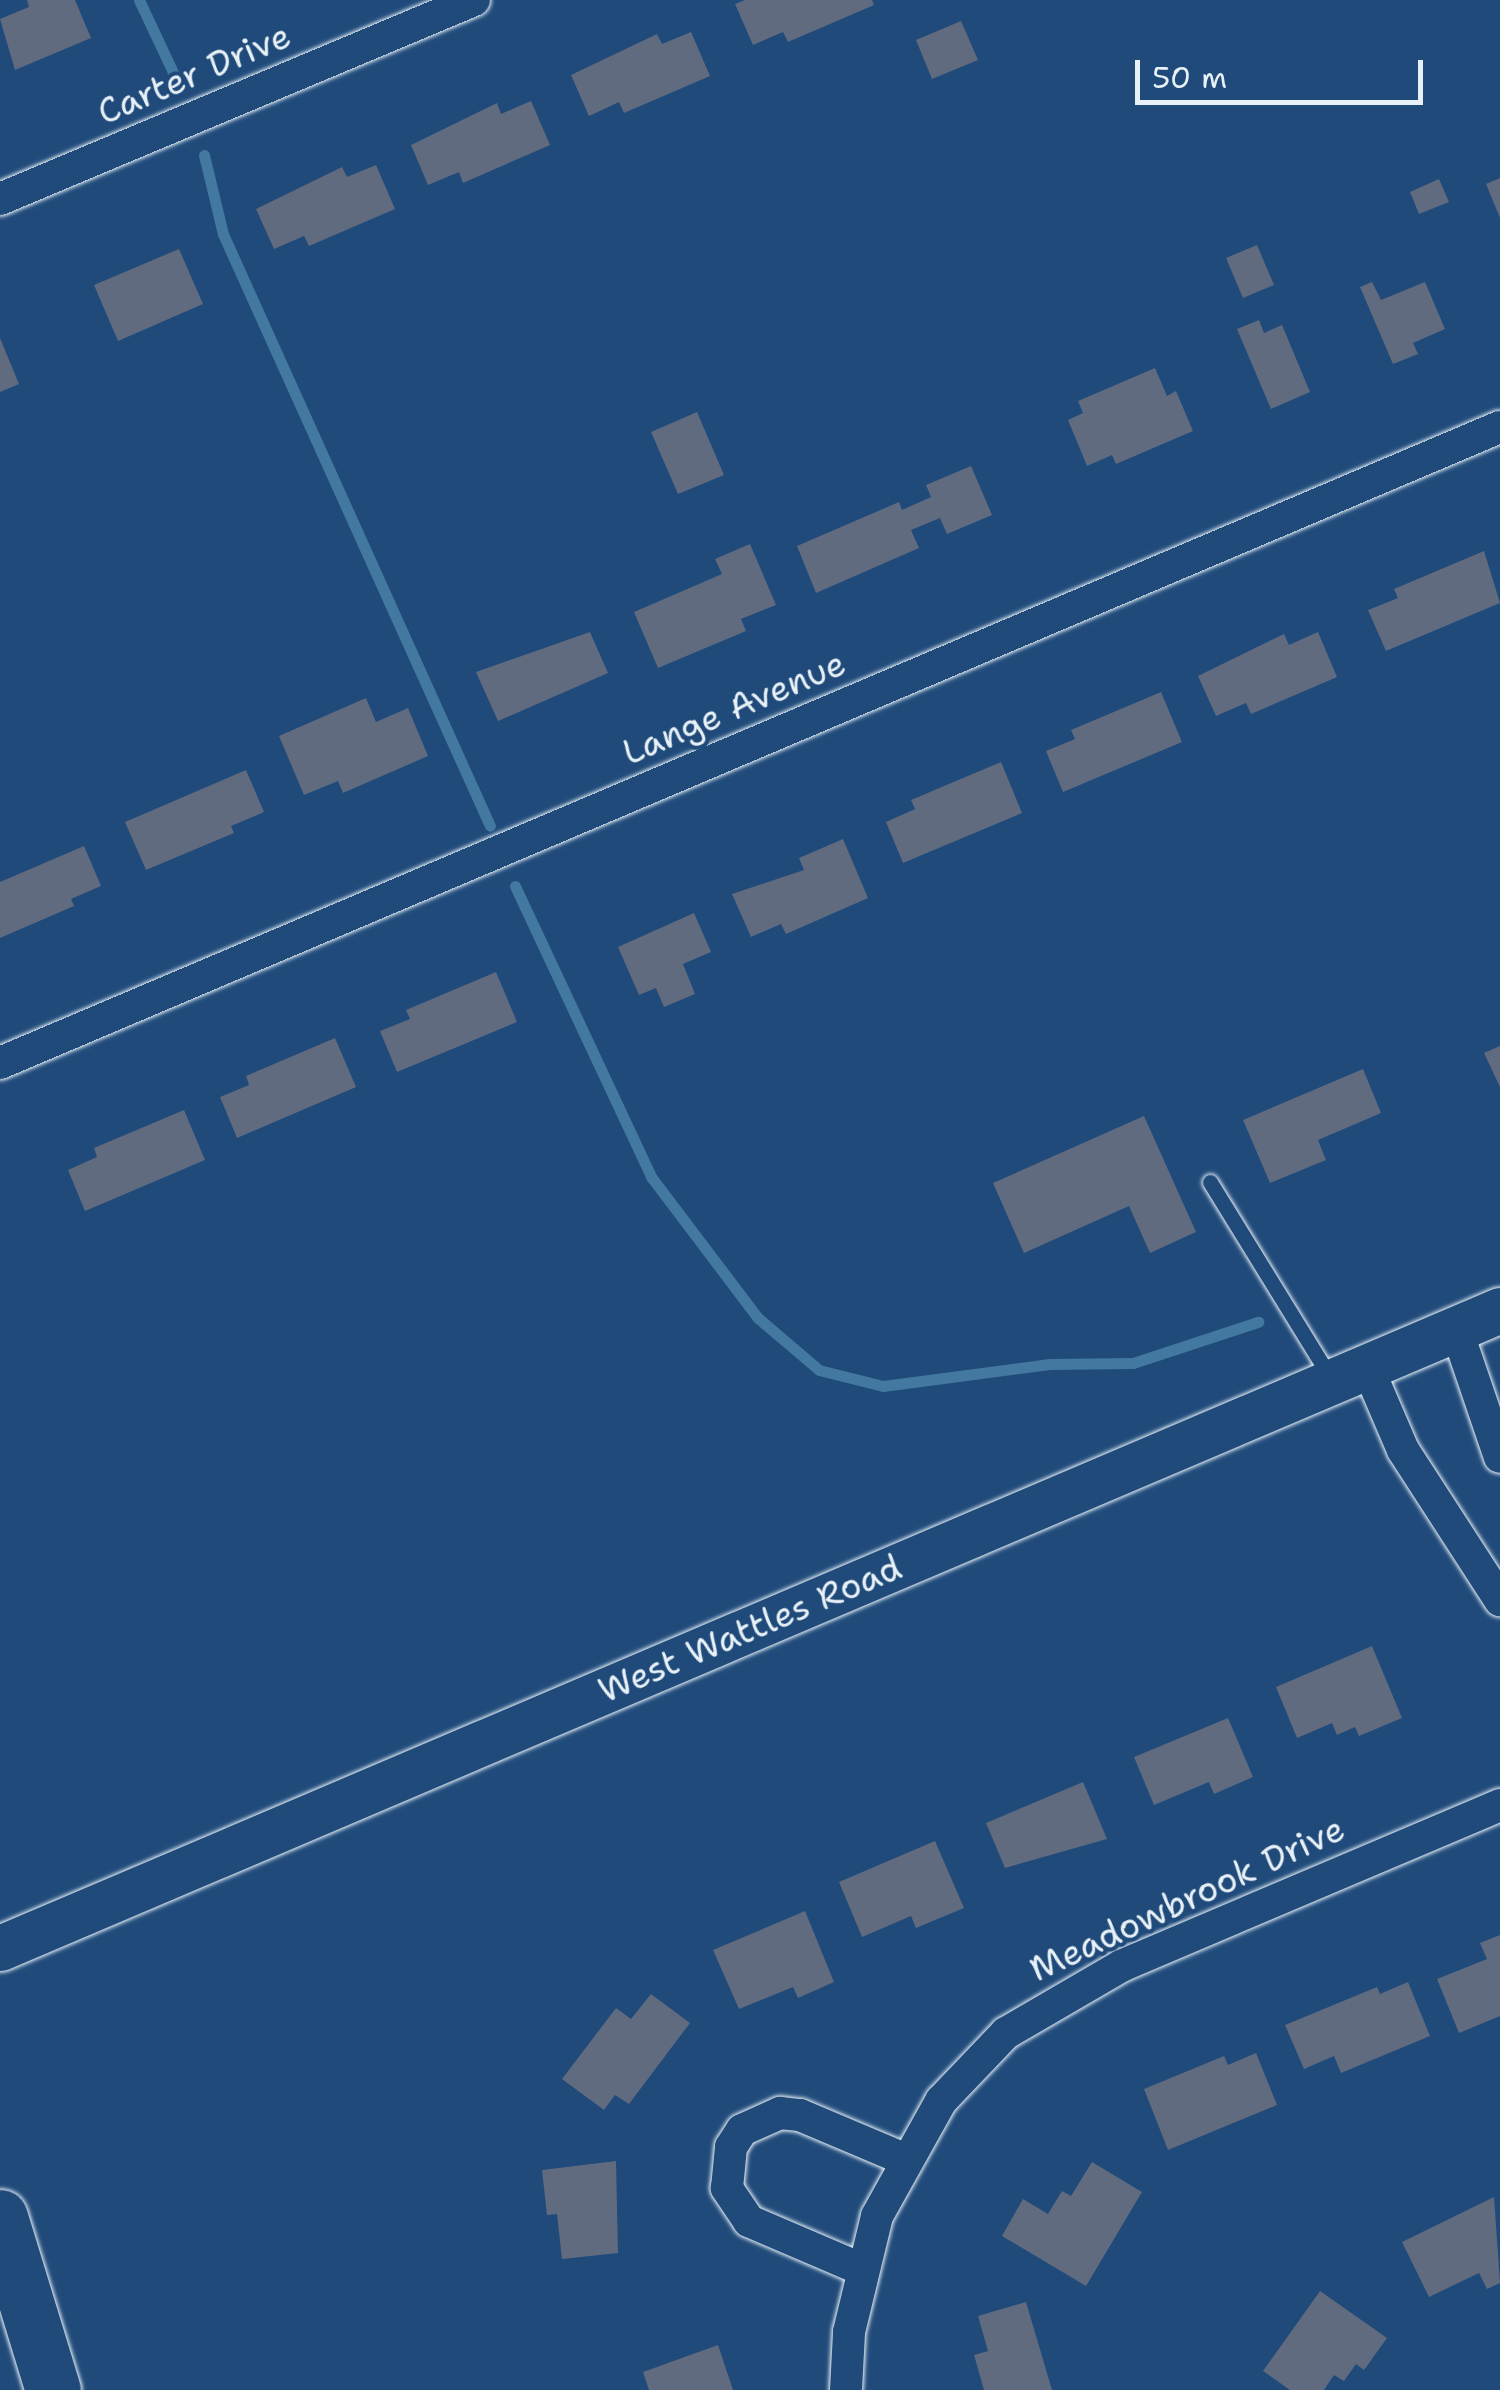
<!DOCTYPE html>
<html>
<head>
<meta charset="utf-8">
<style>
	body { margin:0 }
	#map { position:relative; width:1500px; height:2390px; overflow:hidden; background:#1f4a7a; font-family:"Shantell Sans",sans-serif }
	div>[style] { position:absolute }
	.stream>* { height:11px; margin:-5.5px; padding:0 5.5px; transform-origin:5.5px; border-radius:5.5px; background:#4378a0 }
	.building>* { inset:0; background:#606b80 }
	.roads { filter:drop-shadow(0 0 2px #e8f1f8) drop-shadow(0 0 2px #e8f1f8) }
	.lane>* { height:15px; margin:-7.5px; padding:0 7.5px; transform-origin:7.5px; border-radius:7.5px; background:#1f4a7a }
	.street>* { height:32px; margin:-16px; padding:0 16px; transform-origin:16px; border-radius:16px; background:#1f4a7a }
	.secondary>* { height:45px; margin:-22.5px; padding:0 22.5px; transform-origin:22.5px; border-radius:22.5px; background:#1f4a7a }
	.highway>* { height:55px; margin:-27.5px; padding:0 27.5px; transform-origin:27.5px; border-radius:27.5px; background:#1f4a7a }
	span { translate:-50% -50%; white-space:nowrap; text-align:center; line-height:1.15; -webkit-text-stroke:8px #1f4a7a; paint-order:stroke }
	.street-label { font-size:35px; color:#e8f1f8 }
	.scale { position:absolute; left:1135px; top:60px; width:288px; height:45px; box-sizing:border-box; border:5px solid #e8f1f8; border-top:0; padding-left:12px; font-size:30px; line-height:35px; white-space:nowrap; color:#e8f1f8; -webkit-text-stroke:8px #1f4a7a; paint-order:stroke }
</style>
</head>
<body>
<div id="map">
	<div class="stream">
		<i style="left:139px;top:0;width:92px;rotate:64.8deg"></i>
		<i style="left:204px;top:155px;width:81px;rotate:76.5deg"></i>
		<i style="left:223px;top:234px;width:649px;rotate:65.72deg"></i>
		<i style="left:515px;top:886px;width:323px;rotate:64.9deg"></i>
		<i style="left:652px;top:1178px;width:176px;rotate:52.9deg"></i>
		<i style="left:758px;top:1318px;width:80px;rotate:40.4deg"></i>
		<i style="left:819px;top:1370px;width:66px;rotate:14deg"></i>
		<i style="left:883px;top:1386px;width:168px;rotate:-7.5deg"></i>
		<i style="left:1050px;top:1364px;width:83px;rotate:-0.7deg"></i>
		<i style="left:1133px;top:1363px;width:132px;rotate:-18.2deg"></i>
	</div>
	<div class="building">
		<i style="clip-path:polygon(27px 0,75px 0,91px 38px,15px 70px,0 19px,29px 7px)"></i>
		<i style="clip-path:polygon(745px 0,872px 0,874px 5px,788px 42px,783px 32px,753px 45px,735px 4px)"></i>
		<i style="clip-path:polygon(961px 21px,978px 60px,932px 79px,916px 40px)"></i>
		<i style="clip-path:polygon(691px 32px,710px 76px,624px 113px,619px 102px,589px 116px,571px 75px,657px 34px,662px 44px)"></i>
		<i style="clip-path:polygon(531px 101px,550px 145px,463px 183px,459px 172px,428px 185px,411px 145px,497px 103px,501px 114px)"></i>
		<i style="clip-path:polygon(376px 165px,395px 209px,309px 246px,304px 236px,274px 249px,256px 209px,342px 167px,347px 177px)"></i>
		<i style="clip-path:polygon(1500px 178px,1500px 218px,1486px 184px)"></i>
		<i style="clip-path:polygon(1439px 179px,1449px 202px,1419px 214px,1410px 192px)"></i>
		<i style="clip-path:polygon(1257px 245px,1274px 285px,1243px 298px,1226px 258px)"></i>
		<i style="clip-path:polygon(179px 249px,203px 304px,118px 341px,94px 285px)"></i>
		<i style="clip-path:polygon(1372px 282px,1381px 300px,1425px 282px,1445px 329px,1413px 343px,1418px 354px,1393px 364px,1360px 287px)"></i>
		<i style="clip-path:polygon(1259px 320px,1264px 333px,1282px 325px,1310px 392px,1271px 409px,1237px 329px)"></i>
		<i style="clip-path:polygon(0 338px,19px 384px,0 392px)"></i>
		<i style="clip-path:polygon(1155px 368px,1167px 396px,1176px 391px,1193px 431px,1116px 464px,1112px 455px,1087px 466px,1068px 420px,1083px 413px,1078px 401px)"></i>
		<i style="clip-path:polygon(697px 412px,724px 475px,678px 494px,651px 432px)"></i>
		<i style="clip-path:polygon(971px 466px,992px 515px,947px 534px,940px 518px,911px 530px,919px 548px,816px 593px,797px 546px,899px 502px,902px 510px,931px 497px,926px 485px)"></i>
		<i style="clip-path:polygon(750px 544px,776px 605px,741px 619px,746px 631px,658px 668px,634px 612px,722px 574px,715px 559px)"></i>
		<i style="clip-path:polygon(1484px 551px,1500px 603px,1386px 651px,1368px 610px,1398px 598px,1394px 589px)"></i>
		<i style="clip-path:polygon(590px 632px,608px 673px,498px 721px,476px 672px)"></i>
		<i style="clip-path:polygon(1318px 632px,1337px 677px,1251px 714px,1246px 703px,1216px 716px,1198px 676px,1284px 634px,1289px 645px)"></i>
		<i style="clip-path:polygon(1161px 692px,1182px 742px,1063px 792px,1046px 751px,1075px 739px,1071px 730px)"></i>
		<i style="clip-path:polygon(366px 698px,376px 722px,408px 708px,428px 756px,343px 793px,338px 781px,304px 795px,279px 736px)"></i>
		<i style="clip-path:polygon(1001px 762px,1022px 813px,903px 863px,886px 822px,915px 809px,911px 800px)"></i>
		<i style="clip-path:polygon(246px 770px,264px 812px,231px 826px,234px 833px,146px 870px,125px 822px)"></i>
		<i style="clip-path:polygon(843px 839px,868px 898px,786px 934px,781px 924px,751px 937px,732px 894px,804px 870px,799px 858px)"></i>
		<i style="clip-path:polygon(84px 846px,101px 886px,71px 899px,74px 906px,0 938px,0 882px)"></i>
		<i style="clip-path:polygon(694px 913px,711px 952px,683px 964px,695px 994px,664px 1007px,656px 988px,639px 995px,618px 947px)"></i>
		<i style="clip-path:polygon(496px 972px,517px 1022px,397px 1072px,380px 1031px,410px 1019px,406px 1010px)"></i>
		<i style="clip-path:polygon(335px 1038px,356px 1087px,237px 1138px,220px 1097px,249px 1085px,246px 1076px)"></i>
		<i style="clip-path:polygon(1500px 1046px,1500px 1087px,1484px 1053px)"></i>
		<i style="clip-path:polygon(1363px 1069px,1381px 1113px,1318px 1140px,1326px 1160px,1270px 1183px,1243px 1120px)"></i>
		<i style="clip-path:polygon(184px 1110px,205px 1160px,85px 1211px,68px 1170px,97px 1157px,94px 1148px)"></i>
		<i style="clip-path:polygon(1144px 1116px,1196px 1232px,1150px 1253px,1129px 1206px,1024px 1253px,993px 1183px)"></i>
		<i style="clip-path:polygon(1372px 1646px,1402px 1718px,1359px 1736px,1355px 1727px,1337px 1735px,1332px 1723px,1297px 1738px,1276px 1687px)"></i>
		<i style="clip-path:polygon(1228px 1718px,1253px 1777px,1214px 1794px,1209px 1782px,1154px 1805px,1134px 1757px)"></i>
		<i style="clip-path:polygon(1083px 1782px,1107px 1839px,1005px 1868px,986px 1823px)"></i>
		<i style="clip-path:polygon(935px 1841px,964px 1908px,916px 1928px,911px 1916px,862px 1937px,839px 1882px)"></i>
		<i style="clip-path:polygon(805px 1911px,834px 1982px,798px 1998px,793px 1987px,739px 2009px,713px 1950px)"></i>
		<i style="clip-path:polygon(1500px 1935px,1500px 2016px,1459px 2033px,1437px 1979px,1487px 1959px,1480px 1943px)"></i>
		<i style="clip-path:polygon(1408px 1982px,1430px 2036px,1341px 2073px,1334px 2056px,1304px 2069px,1285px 2025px,1377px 1987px,1380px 1994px)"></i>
		<i style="clip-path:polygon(651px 1994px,690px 2023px,629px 2104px,615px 2095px,604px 2110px,562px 2079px,616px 2008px,631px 2019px)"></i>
		<i style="clip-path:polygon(1256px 2053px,1277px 2105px,1168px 2150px,1144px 2089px,1224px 2056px,1228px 2065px)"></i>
		<i style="clip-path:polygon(616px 2161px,618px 2253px,562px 2259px,557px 2214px,547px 2215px,542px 2170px)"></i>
		<i style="clip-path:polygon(1092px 2162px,1142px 2192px,1086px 2286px,1002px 2236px,1023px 2199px,1048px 2214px,1062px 2191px,1071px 2196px)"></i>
		<i style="clip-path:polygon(1494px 2197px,1500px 2283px,1487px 2289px,1479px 2273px,1429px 2297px,1402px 2242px)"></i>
		<i style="clip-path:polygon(1320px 2291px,1387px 2338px,1364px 2370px,1356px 2364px,1344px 2381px,1334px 2375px,1324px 2390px,1290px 2390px,1263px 2371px)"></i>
		<i style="clip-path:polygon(1026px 2302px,1052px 2390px,984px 2390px,974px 2355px,988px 2351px,978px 2316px)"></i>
		<i style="clip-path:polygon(718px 2345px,733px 2390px,649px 2390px,643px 2372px)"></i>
	</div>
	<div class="roads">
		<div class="lane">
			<i style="left:1210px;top:1182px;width:229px;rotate:58.4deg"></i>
		</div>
		<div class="street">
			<i style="left:0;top:199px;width:514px;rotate:-22.77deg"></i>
			<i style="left:0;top:1063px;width:1629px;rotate:-22.98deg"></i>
			<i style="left:1456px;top:1328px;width:136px;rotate:71.2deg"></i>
			<i style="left:1367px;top:1366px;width:91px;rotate:66.8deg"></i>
			<i style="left:1403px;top:1450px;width:179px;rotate:57.1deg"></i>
			<i style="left:861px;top:2269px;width:122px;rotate:-156.8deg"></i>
			<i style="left:749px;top:2221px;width:40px;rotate:-124deg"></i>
			<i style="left:727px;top:2188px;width:41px;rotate:-84.4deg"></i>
			<i style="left:731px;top:2147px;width:20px;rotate:-57deg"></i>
			<i style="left:742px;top:2130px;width:42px;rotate:-24.1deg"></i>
			<i style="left:780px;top:2113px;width:20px;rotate:6deg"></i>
			<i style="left:800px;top:2115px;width:113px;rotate:22.9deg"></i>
			<i style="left:846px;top:2390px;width:58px;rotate:-87deg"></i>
			<i style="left:849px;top:2332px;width:119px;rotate:-76.4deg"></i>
			<i style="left:877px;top:2216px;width:132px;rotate:-60.9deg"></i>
			<i style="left:941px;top:2101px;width:94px;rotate:-46.3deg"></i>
			<i style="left:1006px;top:2033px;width:133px;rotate:-30.2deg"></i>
			<i style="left:1121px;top:1966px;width:412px;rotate:-23deg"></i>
		</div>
		<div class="secondary">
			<i style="left:0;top:1948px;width:1630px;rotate:-23.04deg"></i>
		</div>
		<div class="highway">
			<i style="left:0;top:2217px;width:181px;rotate:73deg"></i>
		</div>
	</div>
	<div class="street-label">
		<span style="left:194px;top:74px;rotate:-23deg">Carter Drive</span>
		<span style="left:734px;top:708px;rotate:-23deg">Lange Avenue</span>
		<span style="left:750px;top:1629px;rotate:-23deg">West Wattles Road</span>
		<span style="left:1187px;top:1899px;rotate:-25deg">Meadowbrook Drive</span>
	</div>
	<div class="scale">50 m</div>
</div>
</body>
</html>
